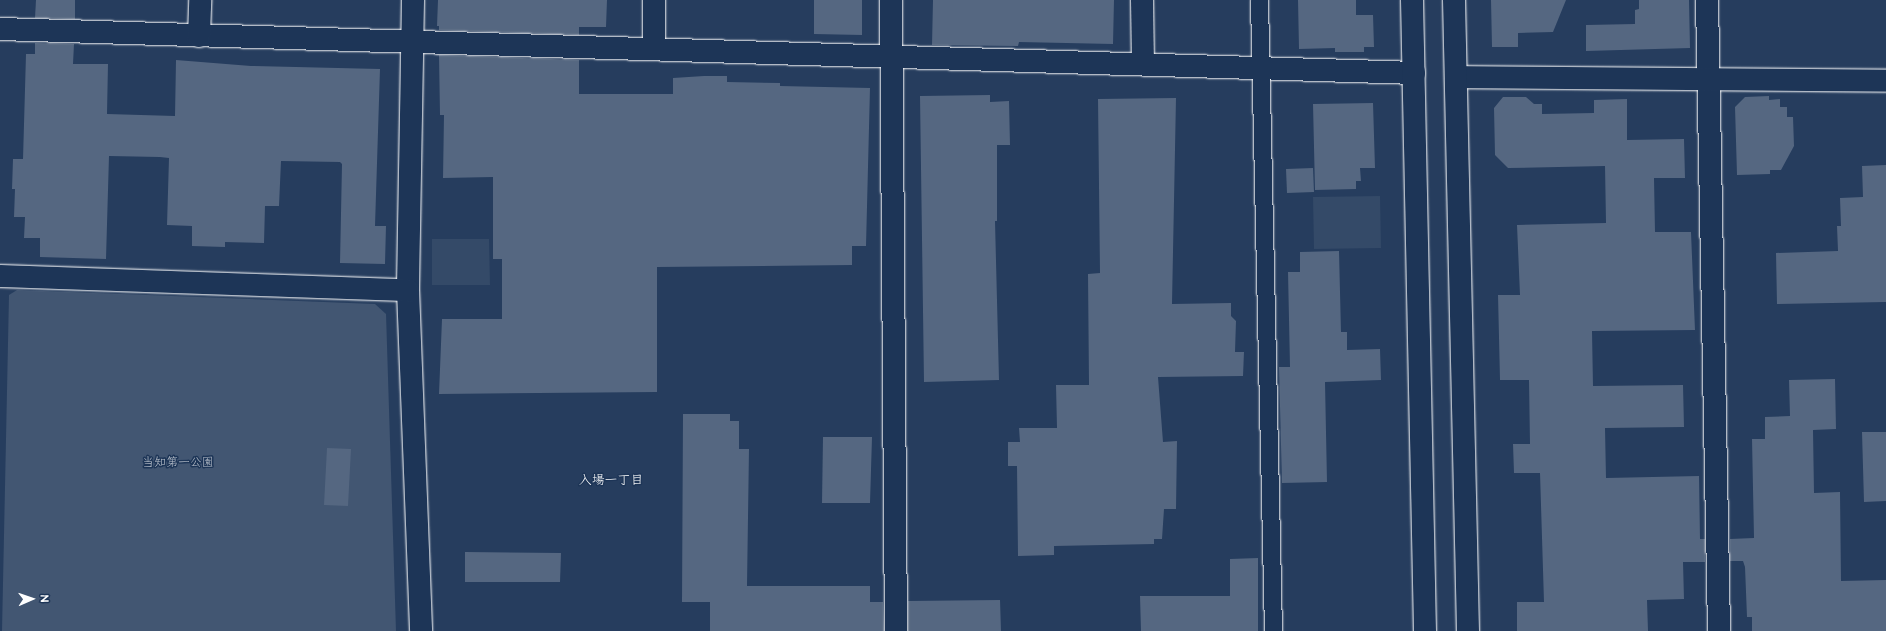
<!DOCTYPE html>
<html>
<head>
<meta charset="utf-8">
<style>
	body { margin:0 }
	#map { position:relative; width:1886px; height:631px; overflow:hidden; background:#263d5e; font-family:"Architects Daughter","Klee One",sans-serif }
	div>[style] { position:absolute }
	.built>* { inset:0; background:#344a68 }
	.green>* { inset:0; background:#425672 }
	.building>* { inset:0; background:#556781 }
	.roads { filter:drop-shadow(0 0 1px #fff) drop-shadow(0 0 1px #fff) }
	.service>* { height:17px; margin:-8.5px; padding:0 8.5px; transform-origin:8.5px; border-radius:8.5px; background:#1d3557 }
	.minor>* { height:22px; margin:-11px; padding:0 11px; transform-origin:11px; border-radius:11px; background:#1d3557 }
	.primary>* { height:22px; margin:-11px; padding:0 11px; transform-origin:11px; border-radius:11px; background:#1d3557 }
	span { translate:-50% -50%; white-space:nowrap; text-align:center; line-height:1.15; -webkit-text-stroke:3px #1d3557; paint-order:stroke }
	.park-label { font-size:12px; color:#bdc4ce }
	.neighbourhood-label { font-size:13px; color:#fff }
	.north { position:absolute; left:12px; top:579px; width:40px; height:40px; -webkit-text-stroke:3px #1d3557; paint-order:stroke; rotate:88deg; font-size:11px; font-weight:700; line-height:16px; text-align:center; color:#fff }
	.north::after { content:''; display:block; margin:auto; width:14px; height:18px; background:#fff; clip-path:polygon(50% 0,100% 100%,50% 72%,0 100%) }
</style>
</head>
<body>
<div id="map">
	<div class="built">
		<i style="clip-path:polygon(1380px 196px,1381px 248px,1314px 249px,1313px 197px)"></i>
		<i style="clip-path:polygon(432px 239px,489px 239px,490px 285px,432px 285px)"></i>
	</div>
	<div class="green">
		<i style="clip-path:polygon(17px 290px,375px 304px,386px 314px,396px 631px,2px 631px,9px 295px)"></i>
	</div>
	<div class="building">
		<i style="clip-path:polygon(36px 0,75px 0,75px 19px,35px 18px)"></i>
		<i style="clip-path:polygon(438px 0,607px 0,606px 27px,579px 27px,579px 35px,439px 30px,439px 26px,437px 26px)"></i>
		<i style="clip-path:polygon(814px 0,862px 0,862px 35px,814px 34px)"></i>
		<i style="clip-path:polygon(933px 0,1114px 0,1113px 44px,1019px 42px,1018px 46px,932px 45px)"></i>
		<i style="clip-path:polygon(1298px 0,1356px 0,1356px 15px,1373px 15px,1374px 47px,1364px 47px,1364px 52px,1335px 52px,1335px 48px,1299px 49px)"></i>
		<i style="clip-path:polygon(1491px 0,1566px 0,1553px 32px,1518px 33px,1518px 47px,1492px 47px)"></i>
		<i style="clip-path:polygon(1639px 0,1689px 0,1690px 48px,1586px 51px,1586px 25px,1635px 24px,1635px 10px,1639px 9px)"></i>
		<i style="clip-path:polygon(35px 43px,74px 44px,73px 64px,108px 64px,107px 114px,175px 116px,176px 60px,251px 66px,380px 69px,375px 226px,386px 226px,385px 264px,340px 263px,342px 164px,340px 162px,281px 161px,279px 206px,265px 206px,264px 243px,225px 242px,225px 247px,192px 246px,192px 226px,167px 225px,169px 158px,160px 157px,109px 156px,106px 259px,40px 257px,40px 238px,24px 238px,25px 217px,14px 217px,15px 189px,12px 189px,13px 159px,23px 159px,26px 54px,35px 54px)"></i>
		<i style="clip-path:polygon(439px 55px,579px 60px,579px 94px,673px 94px,673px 78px,704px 76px,727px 76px,727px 82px,780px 83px,780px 86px,870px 88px,866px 246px,852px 246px,852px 265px,657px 267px,657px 392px,439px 394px,442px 319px,502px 319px,502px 259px,493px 259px,493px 177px,443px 178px,444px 115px,440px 115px)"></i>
		<i style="clip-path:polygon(990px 95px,990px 102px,1009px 101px,1010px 145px,997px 145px,997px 221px,995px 221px,999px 380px,924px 382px,920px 96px)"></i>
		<i style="clip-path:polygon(1769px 96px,1769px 100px,1780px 99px,1780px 107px,1787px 107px,1787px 117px,1793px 117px,1794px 146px,1781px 170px,1770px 170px,1770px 174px,1737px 175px,1735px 107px,1745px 97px)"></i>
		<i style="clip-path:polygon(1503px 97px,1526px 97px,1534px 104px,1542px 104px,1542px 114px,1594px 113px,1594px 100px,1627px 99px,1627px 140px,1684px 139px,1685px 178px,1654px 178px,1655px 232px,1691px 232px,1695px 330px,1592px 331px,1593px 386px,1683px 385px,1684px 427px,1605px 428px,1606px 478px,1699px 476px,1700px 539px,1705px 539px,1705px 562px,1683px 562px,1684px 599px,1647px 600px,1648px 631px,1517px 631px,1517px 602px,1544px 602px,1540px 473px,1514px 473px,1513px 444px,1530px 444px,1529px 380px,1500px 380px,1498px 295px,1520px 295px,1517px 225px,1606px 223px,1605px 166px,1508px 168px,1495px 155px,1494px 108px)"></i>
		<i style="clip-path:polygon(1176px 98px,1172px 304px,1231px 303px,1231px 316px,1236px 321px,1235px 352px,1244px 352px,1243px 376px,1158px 377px,1163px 442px,1177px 441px,1176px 509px,1164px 509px,1162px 539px,1154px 539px,1154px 544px,1054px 546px,1054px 555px,1018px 556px,1017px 466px,1008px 466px,1008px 442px,1020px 442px,1019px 428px,1057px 428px,1056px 385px,1089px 385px,1088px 274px,1100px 273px,1098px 99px)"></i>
		<i style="clip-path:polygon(1373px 103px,1375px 168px,1360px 168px,1361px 181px,1356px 181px,1356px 189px,1315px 190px,1313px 104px)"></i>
		<i style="clip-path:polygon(1886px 165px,1886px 302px,1777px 304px,1776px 253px,1838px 251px,1837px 226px,1841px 226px,1840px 198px,1863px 197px,1862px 166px)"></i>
		<i style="clip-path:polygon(1313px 168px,1314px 192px,1287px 193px,1286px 169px)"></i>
		<i style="clip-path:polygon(1339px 251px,1341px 332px,1347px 332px,1347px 350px,1380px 349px,1381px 380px,1325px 382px,1327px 482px,1282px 483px,1279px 367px,1290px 367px,1288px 272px,1300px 272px,1300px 252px)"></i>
		<i style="clip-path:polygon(1835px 379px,1836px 429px,1813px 430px,1814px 493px,1840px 492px,1841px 581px,1886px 580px,1886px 631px,1752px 631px,1752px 617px,1747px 617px,1745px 567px,1743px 561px,1730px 561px,1730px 539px,1754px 538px,1752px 439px,1765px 439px,1765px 417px,1790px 416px,1789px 380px)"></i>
		<i style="clip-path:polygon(683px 414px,730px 414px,730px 421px,739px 421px,739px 449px,749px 449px,747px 586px,870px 586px,870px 602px,883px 602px,884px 631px,710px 631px,710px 602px,682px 602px)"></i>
		<i style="clip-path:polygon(1862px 432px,1886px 432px,1886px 501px,1864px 502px)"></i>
		<i style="clip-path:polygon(823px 437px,872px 437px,870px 503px,822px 503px)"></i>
		<i style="clip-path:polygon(327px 448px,351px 449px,348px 506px,324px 505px)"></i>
		<i style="clip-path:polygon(465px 552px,561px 553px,560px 582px,465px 582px)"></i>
		<i style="clip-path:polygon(1258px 558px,1258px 631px,1141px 631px,1140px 596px,1230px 596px,1230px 559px)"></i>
		<i style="clip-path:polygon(1000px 600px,1001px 631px,908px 631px,908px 601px)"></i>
	</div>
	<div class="roads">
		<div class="service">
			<i style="left:1259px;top:0;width:631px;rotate:88.73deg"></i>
		</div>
		<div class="minor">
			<i style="left:413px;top:0;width:290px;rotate:91deg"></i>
			<i style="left:408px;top:290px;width:341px;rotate:87.8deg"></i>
			<i style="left:654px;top:0;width:49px;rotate:90deg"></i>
			<i style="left:891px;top:0;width:631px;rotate:89.55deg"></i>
			<i style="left:1142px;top:0;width:63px;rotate:89.1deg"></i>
			<i style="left:1707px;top:0;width:631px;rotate:88.91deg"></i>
			<i style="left:0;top:29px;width:1415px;rotate:1.78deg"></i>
			<i style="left:199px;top:36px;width:36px;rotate:-88deg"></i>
			<i style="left:1456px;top:77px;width:430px;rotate:0.5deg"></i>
			<i style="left:0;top:276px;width:408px;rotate:2deg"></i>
		</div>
		<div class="primary">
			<i style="left:1412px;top:0;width:631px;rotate:88.82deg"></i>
			<i style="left:1454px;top:0;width:631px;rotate:88.73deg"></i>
		</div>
	</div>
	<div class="park-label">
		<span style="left:178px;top:463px">当知第一公園</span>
	</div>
	<div class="neighbourhood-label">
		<span style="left:611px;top:480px">入場一丁目</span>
	</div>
	<div class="north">N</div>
</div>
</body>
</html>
